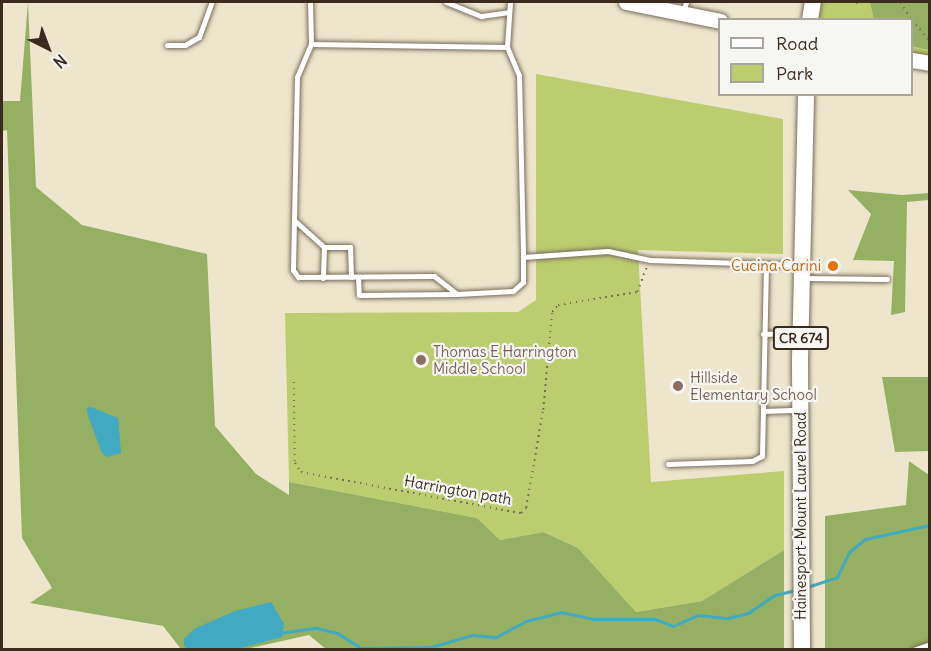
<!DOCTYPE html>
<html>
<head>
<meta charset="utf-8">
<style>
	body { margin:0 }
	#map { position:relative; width:931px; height:651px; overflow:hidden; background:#ede6cd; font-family:Delius,sans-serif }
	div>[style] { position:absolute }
	.green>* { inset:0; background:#bccd70 }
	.forest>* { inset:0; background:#95b062 }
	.water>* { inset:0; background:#41a9c1 }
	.stream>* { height:3px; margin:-1.5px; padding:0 1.5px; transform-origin:1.5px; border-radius:1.5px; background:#41a9c1 }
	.path>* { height:1.5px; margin-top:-0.75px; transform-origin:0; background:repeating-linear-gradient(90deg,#796c5b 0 1.5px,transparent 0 6px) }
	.roads { filter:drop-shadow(0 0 2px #796c5b) drop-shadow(0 0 2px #796c5b) }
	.lane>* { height:5px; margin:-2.5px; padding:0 2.5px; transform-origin:2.5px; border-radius:2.5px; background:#fff }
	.secondary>* { height:15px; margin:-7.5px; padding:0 7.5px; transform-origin:7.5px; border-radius:7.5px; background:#fff }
	.primary>* { height:16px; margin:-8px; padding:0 8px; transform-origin:8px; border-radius:8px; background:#fff }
	.dots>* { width:16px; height:16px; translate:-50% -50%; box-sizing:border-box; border:3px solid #f6f6f2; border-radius:50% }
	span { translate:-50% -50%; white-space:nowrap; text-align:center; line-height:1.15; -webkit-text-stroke:4.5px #f6f6f2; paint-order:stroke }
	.shield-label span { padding:2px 4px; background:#f6f6f2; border:2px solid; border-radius:4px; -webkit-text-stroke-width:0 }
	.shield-label { font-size:14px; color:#3b2a1e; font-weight:700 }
	.food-label { font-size:15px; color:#c56008 }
	.right { translate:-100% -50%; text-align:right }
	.education-label { font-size:15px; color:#785e54 }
	.left { translate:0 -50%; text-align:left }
	.street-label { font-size:15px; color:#3b2a1e }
	.frame { position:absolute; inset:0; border:3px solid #3b2a1e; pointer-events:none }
	.legend { position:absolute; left:718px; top:18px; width:195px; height:78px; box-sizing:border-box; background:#f6f6f2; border:2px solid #aba49d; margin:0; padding:8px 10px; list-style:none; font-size:18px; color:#3b2a1e }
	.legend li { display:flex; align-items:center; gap:12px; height:30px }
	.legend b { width:30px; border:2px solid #aba49d }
	.north { position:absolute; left:18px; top:18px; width:60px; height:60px; -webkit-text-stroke:4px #f6f6f2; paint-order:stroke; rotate:138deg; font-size:16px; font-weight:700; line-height:24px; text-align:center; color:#3b2a1e }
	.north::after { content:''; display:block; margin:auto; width:21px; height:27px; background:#3b2a1e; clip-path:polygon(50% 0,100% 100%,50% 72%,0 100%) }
</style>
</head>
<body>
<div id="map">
	<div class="green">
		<i style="clip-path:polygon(814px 2px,929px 2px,929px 62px,912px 59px,912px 20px,811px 20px)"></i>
		<i style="clip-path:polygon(536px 74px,783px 119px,783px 254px,638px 250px,651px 482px,784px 471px,784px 550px,702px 601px,636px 612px,578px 548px,545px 532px,500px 540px,477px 518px,289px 482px,285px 313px,518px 312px,536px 300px)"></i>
	</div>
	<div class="forest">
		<i style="clip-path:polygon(28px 2px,36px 187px,82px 225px,207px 254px,215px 426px,256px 474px,289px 495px,289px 482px,477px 518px,500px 540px,544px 532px,578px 548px,636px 612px,702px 601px,784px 550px,784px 649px,327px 650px,309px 635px,246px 649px,181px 649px,163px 626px,30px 603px,52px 588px,22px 538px,7px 130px,2px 131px,2px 101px,20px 101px)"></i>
		<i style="clip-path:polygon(870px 2px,929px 2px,929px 50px,912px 46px,912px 20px,874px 19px)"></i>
		<i style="clip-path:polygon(848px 190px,902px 195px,929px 193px,929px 200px,907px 202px,905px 312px,891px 315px,894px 261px,853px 260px,871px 214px)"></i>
		<i style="clip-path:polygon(882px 377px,929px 377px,929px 451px,895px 452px)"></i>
		<i style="clip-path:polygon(909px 461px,929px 475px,929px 648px,825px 649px,825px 516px,906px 505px)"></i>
	</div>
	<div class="water">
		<i style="clip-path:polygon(91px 407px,118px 418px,121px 453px,107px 457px,102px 453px,88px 416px,87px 408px)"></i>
		<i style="clip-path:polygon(271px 602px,284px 624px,282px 637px,237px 649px,187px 649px,184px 645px,184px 639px,194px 629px,235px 611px)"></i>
	</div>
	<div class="stream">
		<i style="left:807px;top:587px;width:32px;rotate:-18deg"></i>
		<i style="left:837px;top:577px;width:28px;rotate:-64deg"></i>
		<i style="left:849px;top:552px;width:21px;rotate:-39deg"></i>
		<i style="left:865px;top:539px;width:66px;rotate:-12.2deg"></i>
		<i style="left:279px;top:633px;width:37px;rotate:-8deg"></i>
		<i style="left:316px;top:628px;width:22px;rotate:13deg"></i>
		<i style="left:337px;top:633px;width:28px;rotate:32deg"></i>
		<i style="left:361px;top:648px;width:70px;rotate:-0.8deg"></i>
		<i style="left:431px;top:647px;width:43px;rotate:-16.3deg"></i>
		<i style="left:472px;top:635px;width:24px;rotate:5deg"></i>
		<i style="left:496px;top:637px;width:34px;rotate:-28deg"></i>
		<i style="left:526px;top:621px;width:36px;rotate:-14deg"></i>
		<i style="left:561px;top:612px;width:33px;rotate:12deg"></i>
		<i style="left:593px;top:619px;width:62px"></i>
		<i style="left:655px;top:619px;width:19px;rotate:21deg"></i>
		<i style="left:673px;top:626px;width:27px;rotate:-24deg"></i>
		<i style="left:698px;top:615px;width:30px;rotate:6deg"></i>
		<i style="left:728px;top:618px;width:21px;rotate:-14deg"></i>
		<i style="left:748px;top:613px;width:32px;rotate:-34deg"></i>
		<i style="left:775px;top:595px;width:21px;rotate:-14deg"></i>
	</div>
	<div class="path">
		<i style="left:901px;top:2px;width:20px;rotate:60deg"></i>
		<i style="left:856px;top:3px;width:4px;rotate:-14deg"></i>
		<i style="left:912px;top:20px;width:28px;rotate:49deg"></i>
		<i style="left:294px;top:382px;width:81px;rotate:89.3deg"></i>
		<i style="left:295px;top:463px;width:11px;rotate:56deg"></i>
		<i style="left:301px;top:472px;width:224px;rotate:10.6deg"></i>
		<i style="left:521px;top:513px;width:7px;rotate:-45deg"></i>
		<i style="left:526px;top:508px;width:99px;rotate:-80.2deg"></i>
		<i style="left:543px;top:410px;width:98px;rotate:-84.8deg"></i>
		<i style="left:552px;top:312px;width:9px;rotate:-49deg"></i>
		<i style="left:558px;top:305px;width:80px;rotate:-9.3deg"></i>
		<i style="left:637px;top:292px;width:28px;rotate:-69deg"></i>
	</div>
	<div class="roads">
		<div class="lane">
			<i style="left:310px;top:2px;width:42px;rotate:88.6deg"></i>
			<i style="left:311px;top:44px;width:196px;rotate:0.9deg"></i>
			<i style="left:507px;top:47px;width:30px;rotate:67deg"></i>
			<i style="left:519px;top:75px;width:182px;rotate:88.7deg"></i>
			<i style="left:523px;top:257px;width:85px;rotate:-4deg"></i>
			<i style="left:608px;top:251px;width:43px;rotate:12.1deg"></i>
			<i style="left:650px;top:260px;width:150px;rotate:1.9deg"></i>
			<i style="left:446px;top:2px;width:38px;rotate:22deg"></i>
			<i style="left:481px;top:16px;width:28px;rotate:-8deg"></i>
			<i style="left:683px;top:12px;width:10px;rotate:-73deg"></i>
			<i style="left:311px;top:44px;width:36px;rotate:113deg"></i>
			<i style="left:297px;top:77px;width:193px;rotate:91.2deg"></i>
			<i style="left:293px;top:270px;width:9px;rotate:54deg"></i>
			<i style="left:298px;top:277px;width:136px;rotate:-0.4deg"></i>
			<i style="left:434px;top:276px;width:29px;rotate:38deg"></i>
			<i style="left:457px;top:294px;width:56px;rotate:-3.1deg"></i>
			<i style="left:513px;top:291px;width:13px;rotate:-42deg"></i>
			<i style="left:523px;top:282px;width:25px;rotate:-90deg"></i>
			<i style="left:167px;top:45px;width:18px"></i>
			<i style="left:185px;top:45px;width:16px;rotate:-30deg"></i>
			<i style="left:199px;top:37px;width:37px;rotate:-70deg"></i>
			<i style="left:507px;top:47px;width:45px;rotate:-86.2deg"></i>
			<i style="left:294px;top:220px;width:40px;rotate:42deg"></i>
			<i style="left:324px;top:247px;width:31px;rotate:92deg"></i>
			<i style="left:324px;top:247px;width:26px"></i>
			<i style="left:350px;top:247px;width:30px;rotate:88deg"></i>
			<i style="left:358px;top:277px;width:18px;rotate:87deg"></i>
			<i style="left:359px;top:295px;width:98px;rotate:-0.6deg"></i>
			<i style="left:804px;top:278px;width:83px;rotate:0.7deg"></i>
			<i style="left:763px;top:334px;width:35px;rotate:-2deg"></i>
			<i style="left:764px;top:411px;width:34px;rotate:-2deg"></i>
			<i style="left:668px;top:464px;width:84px;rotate:-2deg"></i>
			<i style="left:752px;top:461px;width:11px;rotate:-27deg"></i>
			<i style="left:762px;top:456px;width:192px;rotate:-88.8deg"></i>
			<i style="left:913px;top:650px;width:18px;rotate:-19deg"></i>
		</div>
		<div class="secondary">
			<i style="left:626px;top:2px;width:96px;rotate:11.4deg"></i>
			<i style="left:912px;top:60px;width:18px;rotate:9deg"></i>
		</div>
		<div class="primary">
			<i style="left:810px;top:20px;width:18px;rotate:-81deg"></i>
			<i style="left:802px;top:650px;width:289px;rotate:-90.4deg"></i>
			<i style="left:800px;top:361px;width:267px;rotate:-88.7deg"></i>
		</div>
	</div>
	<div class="dots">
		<i style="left:833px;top:266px;background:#e8710a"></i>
		<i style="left:421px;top:360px;background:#8d6e63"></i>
		<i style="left:678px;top:386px;background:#8d6e63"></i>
	</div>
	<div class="shield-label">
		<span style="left:801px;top:338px">CR 674</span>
	</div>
	<div class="food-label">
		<span class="right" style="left:821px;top:266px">Cucina Carini</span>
	</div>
	<div class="education-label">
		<span class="left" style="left:433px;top:360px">Thomas E Harrington<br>Middle School</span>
		<span class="left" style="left:690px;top:386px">Hillside<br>Elementary School</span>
	</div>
	<div class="street-label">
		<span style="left:458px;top:490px;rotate:10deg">Harrington path</span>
		<span style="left:801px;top:516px;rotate:-90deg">Hainesport-Mount Laurel Road</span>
	</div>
	<div class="frame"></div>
	<ul class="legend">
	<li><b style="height:8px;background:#fff"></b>Road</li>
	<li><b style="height:16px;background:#bccd70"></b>Park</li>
	</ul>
	<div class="north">N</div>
</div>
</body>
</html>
